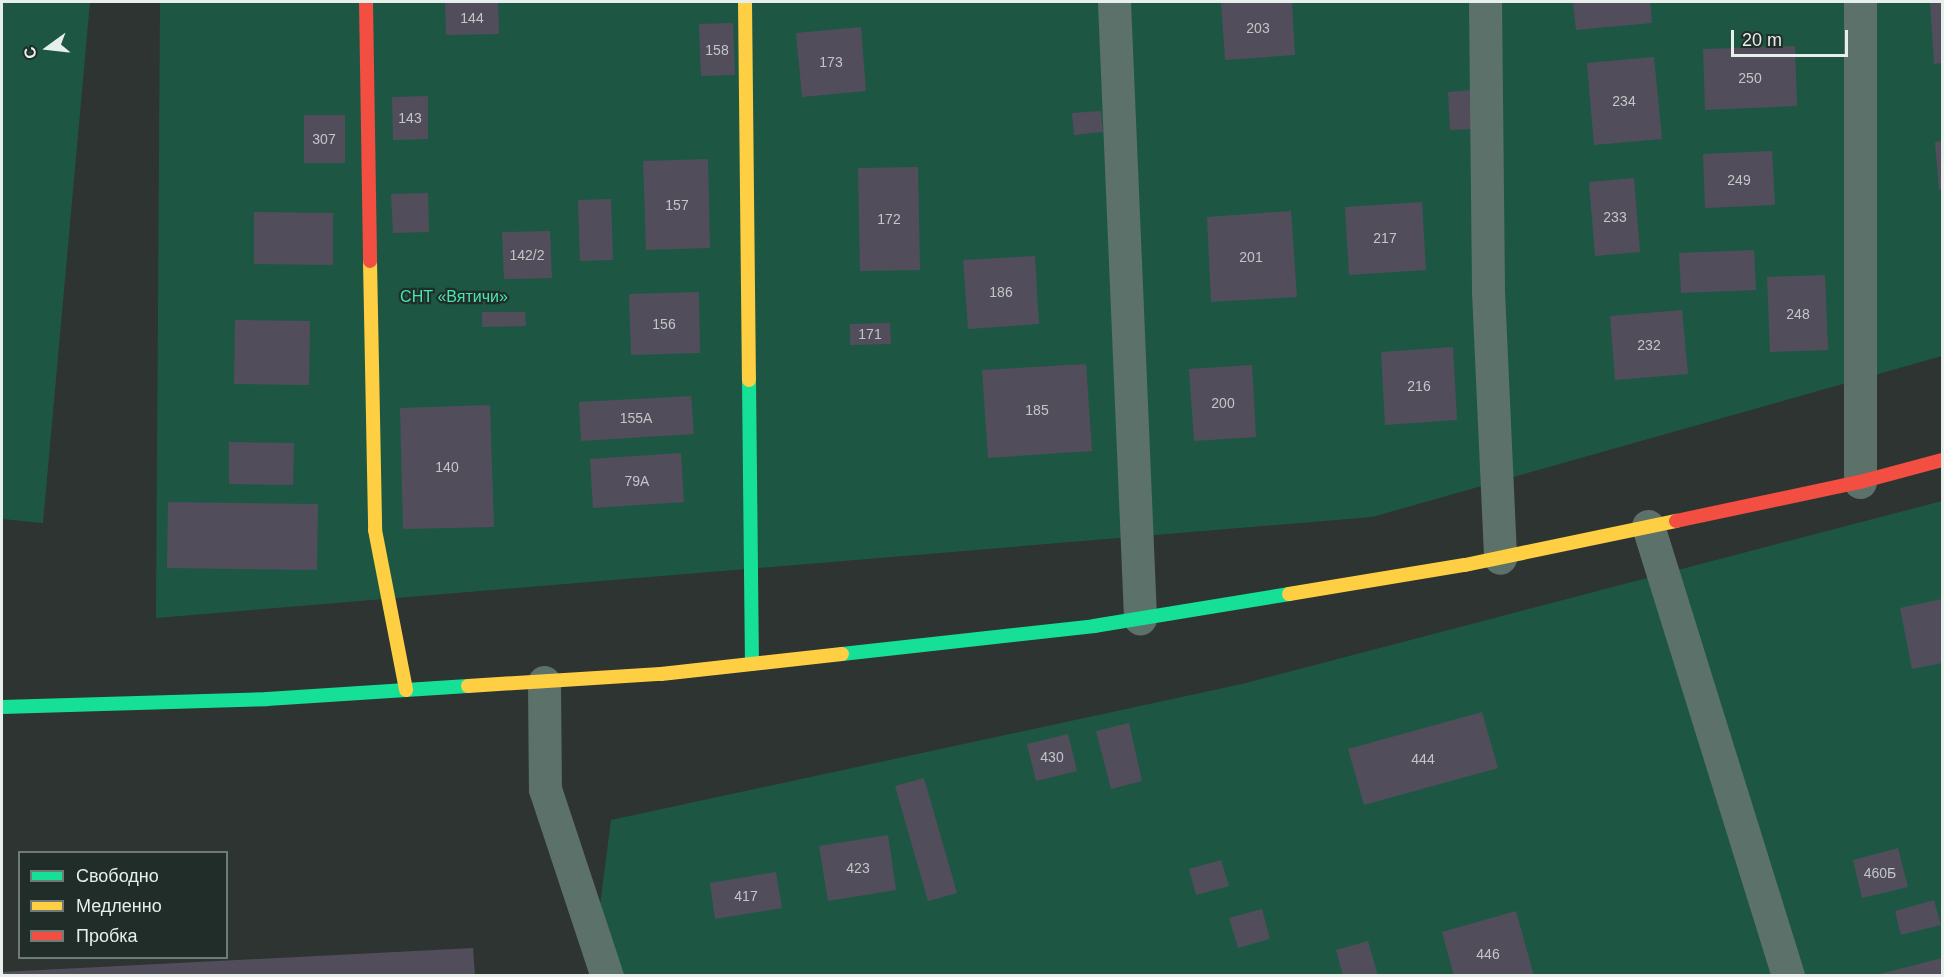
<!DOCTYPE html>
<html>
<head>
<meta charset="utf-8">
<style>
	body { margin:0 }
	#map { position:relative; width:1944px; height:977px; overflow:hidden; background:#2e3431; font-family:Arial,sans-serif }
	div>[style] { position:absolute }
	.green>* { inset:0; background:#1d5744 }
	.building>* { inset:0; background:#524d5b }
	.street>* { height:33px; margin:-16.5px; padding:0 16.5px; transform-origin:16.5px; border-radius:16.5px; background:#5c7169 }
	.fast>* { height:14px; margin:-7px; padding:0 7px; transform-origin:7px; border-radius:7px; background:#16e098 }
	.slow>* { height:14px; margin:-7px; padding:0 7px; transform-origin:7px; border-radius:7px; background:#ffcf43 }
	.jam>* { height:14px; margin:-7px; padding:0 7px; transform-origin:7px; border-radius:7px; background:#f24e42 }
	span { translate:-50% -50%; white-space:nowrap; text-align:center; line-height:1.15; -webkit-text-stroke:4.5px #212d28; paint-order:stroke }
	.number-label { font-size:14px; color:#c2c6c7 }
	.number-label span { -webkit-text-stroke-width:0 }
	.park-label { font-size:16px; color:#47e6b2 }
	.frame { position:absolute; inset:0; border:3px solid #e7efeb; pointer-events:none }
	.legend { position:absolute; left:18px; top:851px; width:210px; height:108px; box-sizing:border-box; background:#212d28; border:2px solid #707b76; margin:0; padding:8px 10px; list-style:none; font-size:18px; color:#e7efeb }
	.legend li { display:flex; align-items:center; gap:12px; height:30px }
	.legend b { width:30px; border:2px solid #707b76 }
	.north { position:absolute; left:18px; top:18px; width:60px; height:60px; -webkit-text-stroke:4px #212d28; paint-order:stroke; rotate:255deg; font-size:16px; font-weight:700; line-height:24px; text-align:center; color:#e7efeb }
	.north::after { content:''; display:block; margin:auto; width:21px; height:27px; background:#e7efeb; clip-path:polygon(50% 0,100% 100%,50% 72%,0 100%) }
	.scale { position:absolute; left:1731px; top:30px; width:117px; height:27px; box-sizing:border-box; border:3px solid #e7efeb; border-top:0; padding-left:8px; font-size:18px; line-height:21px; white-space:nowrap; color:#e7efeb; -webkit-text-stroke:4px #212d28; paint-order:stroke }
</style>
</head>
<body>
<div id="map">
	<div class="green">
		<i style="clip-path:polygon(2px 2px,90px 2px,43px 523px,2px 519px)"></i>
		<i style="clip-path:polygon(160px 2px,1942px 2px,1942px 356px,1372px 517px,156px 618px)"></i>
		<i style="clip-path:polygon(1942px 501px,1942px 975px,591px 976px,611px 820px,1242px 684px)"></i>
	</div>
	<div class="building">
		<i style="clip-path:polygon(445px 2px,498px 2px,499px 34px,446px 35px)"></i>
		<i style="clip-path:polygon(1221px 2px,1292px 2px,1295px 55px,1225px 60px)"></i>
		<i style="clip-path:polygon(1573px 2px,1650px 2px,1652px 23px,1576px 30px)"></i>
		<i style="clip-path:polygon(1930px 2px,1942px 2px,1942px 63px,1934px 64px)"></i>
		<i style="clip-path:polygon(733px 23px,735px 75px,701px 76px,699px 24px)"></i>
		<i style="clip-path:polygon(861px 27px,866px 91px,802px 97px,796px 33px)"></i>
		<i style="clip-path:polygon(1795px 46px,1797px 106px,1705px 110px,1703px 49px)"></i>
		<i style="clip-path:polygon(1654px 57px,1662px 139px,1594px 145px,1587px 63px)"></i>
		<i style="clip-path:polygon(1471px 90px,1474px 129px,1450px 130px,1448px 92px)"></i>
		<i style="clip-path:polygon(428px 96px,428px 139px,393px 140px,392px 97px)"></i>
		<i style="clip-path:polygon(1101px 111px,1103px 132px,1074px 135px,1072px 113px)"></i>
		<i style="clip-path:polygon(304px 115px,345px 115px,345px 163px,304px 163px)"></i>
		<i style="clip-path:polygon(1942px 141px,1942px 190px,1939px 190px,1935px 142px)"></i>
		<i style="clip-path:polygon(1772px 151px,1775px 205px,1705px 208px,1703px 154px)"></i>
		<i style="clip-path:polygon(708px 159px,710px 248px,646px 250px,643px 161px)"></i>
		<i style="clip-path:polygon(918px 167px,920px 270px,860px 271px,858px 168px)"></i>
		<i style="clip-path:polygon(1634px 178px,1640px 252px,1595px 256px,1589px 182px)"></i>
		<i style="clip-path:polygon(428px 193px,429px 232px,393px 233px,391px 194px)"></i>
		<i style="clip-path:polygon(611px 199px,613px 260px,580px 261px,578px 200px)"></i>
		<i style="clip-path:polygon(1422px 202px,1426px 270px,1349px 275px,1345px 207px)"></i>
		<i style="clip-path:polygon(1291px 211px,1297px 297px,1211px 302px,1207px 217px)"></i>
		<i style="clip-path:polygon(254px 212px,333px 213px,333px 265px,254px 264px)"></i>
		<i style="clip-path:polygon(550px 231px,552px 278px,504px 279px,502px 232px)"></i>
		<i style="clip-path:polygon(1754px 250px,1756px 290px,1681px 293px,1679px 253px)"></i>
		<i style="clip-path:polygon(1035px 256px,1039px 324px,968px 329px,963px 260px)"></i>
		<i style="clip-path:polygon(1825px 275px,1828px 350px,1770px 352px,1767px 277px)"></i>
		<i style="clip-path:polygon(699px 292px,700px 353px,631px 355px,629px 294px)"></i>
		<i style="clip-path:polygon(1682px 310px,1688px 374px,1615px 380px,1610px 316px)"></i>
		<i style="clip-path:polygon(482px 312px,525px 312px,526px 326px,482px 327px)"></i>
		<i style="clip-path:polygon(235px 320px,310px 321px,309px 385px,234px 384px)"></i>
		<i style="clip-path:polygon(890px 323px,891px 344px,850px 345px,850px 324px)"></i>
		<i style="clip-path:polygon(1453px 347px,1457px 420px,1385px 425px,1381px 352px)"></i>
		<i style="clip-path:polygon(1086px 364px,1092px 451px,988px 458px,982px 370px)"></i>
		<i style="clip-path:polygon(1252px 365px,1256px 437px,1194px 441px,1189px 369px)"></i>
		<i style="clip-path:polygon(691px 396px,694px 434px,581px 441px,579px 402px)"></i>
		<i style="clip-path:polygon(490px 405px,494px 527px,403px 529px,400px 408px)"></i>
		<i style="clip-path:polygon(229px 442px,294px 443px,293px 485px,229px 484px)"></i>
		<i style="clip-path:polygon(681px 453px,684px 502px,593px 508px,590px 459px)"></i>
		<i style="clip-path:polygon(168px 502px,318px 504px,317px 570px,167px 568px)"></i>
		<i style="clip-path:polygon(1942px 599px,1942px 663px,1912px 669px,1900px 608px)"></i>
		<i style="clip-path:polygon(1482px 712px,1498px 768px,1364px 805px,1348px 749px)"></i>
		<i style="clip-path:polygon(1129px 723px,1142px 781px,1111px 789px,1096px 731px)"></i>
		<i style="clip-path:polygon(1068px 734px,1077px 771px,1036px 781px,1027px 744px)"></i>
		<i style="clip-path:polygon(924px 778px,957px 893px,928px 901px,895px 786px)"></i>
		<i style="clip-path:polygon(888px 835px,896px 890px,828px 901px,819px 846px)"></i>
		<i style="clip-path:polygon(1898px 848px,1908px 887px,1862px 898px,1853px 860px)"></i>
		<i style="clip-path:polygon(1221px 860px,1229px 886px,1196px 895px,1189px 869px)"></i>
		<i style="clip-path:polygon(776px 872px,782px 908px,715px 919px,710px 883px)"></i>
		<i style="clip-path:polygon(1934px 900px,1941px 925px,1901px 935px,1895px 911px)"></i>
		<i style="clip-path:polygon(1262px 909px,1270px 939px,1238px 948px,1229px 918px)"></i>
		<i style="clip-path:polygon(1516px 911px,1534px 976px,1454px 976px,1442px 932px)"></i>
		<i style="clip-path:polygon(1368px 941px,1378px 976px,1343px 976px,1336px 950px)"></i>
		<i style="clip-path:polygon(473px 948px,475px 976px,2px 976px,2px 972px)"></i>
		<i style="clip-path:polygon(1942px 958px,1942px 976px,1876px 976px,1876px 975px)"></i>
	</div>
	<div class="street">
		<i style="left:1114px;top:2px;width:617px;rotate:87.58deg"></i>
		<i style="left:1485px;top:2px;width:289px;rotate:89.4deg"></i>
		<i style="left:1488px;top:291px;width:267px;rotate:87.4deg"></i>
		<i style="left:1860px;top:2px;width:480px;rotate:90deg"></i>
		<i style="left:1648px;top:526px;width:471px;rotate:72.7deg"></i>
		<i style="left:544px;top:682px;width:107px;rotate:89.5deg"></i>
		<i style="left:545px;top:789px;width:197px;rotate:71.7deg"></i>
	</div>
	<div class="fast">
		<i style="left:749px;top:380px;width:284px;rotate:89.4deg"></i>
		<i style="left:842px;top:654px;width:254px;rotate:-6.3deg"></i>
		<i style="left:1094px;top:626px;width:198px;rotate:-9.3deg"></i>
		<i style="left:2px;top:707px;width:265px;rotate:-1.7deg"></i>
		<i style="left:267px;top:699px;width:201px;rotate:-3.7deg"></i>
	</div>
	<div class="slow">
		<i style="left:745px;top:2px;width:378px;rotate:89.4deg"></i>
		<i style="left:370px;top:261px;width:269px;rotate:88.9deg"></i>
		<i style="left:375px;top:530px;width:163px;rotate:79deg"></i>
		<i style="left:1289px;top:594px;width:178px;rotate:-9.4deg"></i>
		<i style="left:1465px;top:565px;width:216px;rotate:-11.8deg"></i>
		<i style="left:468px;top:686px;width:193px;rotate:-3.6deg"></i>
		<i style="left:661px;top:674px;width:182px;rotate:-6.3deg"></i>
	</div>
	<div class="jam">
		<i style="left:366px;top:2px;width:259px;rotate:89.1deg"></i>
		<i style="left:1676px;top:521px;width:188px;rotate:-12deg"></i>
		<i style="left:1860px;top:482px;width:85px;rotate:-15deg"></i>
	</div>
	<div class="number-label">
		<span style="left:472px;top:18px">144</span>
		<span style="left:1258px;top:28px">203</span>
		<span style="left:717px;top:50px">158</span>
		<span style="left:831px;top:62px">173</span>
		<span style="left:1750px;top:78px">250</span>
		<span style="left:1624px;top:101px">234</span>
		<span style="left:410px;top:118px">143</span>
		<span style="left:324px;top:139px">307</span>
		<span style="left:1739px;top:180px">249</span>
		<span style="left:677px;top:205px">157</span>
		<span style="left:1615px;top:217px">233</span>
		<span style="left:889px;top:219px">172</span>
		<span style="left:1385px;top:238px">217</span>
		<span style="left:527px;top:255px">142/2</span>
		<span style="left:1251px;top:257px">201</span>
		<span style="left:1001px;top:292px">186</span>
		<span style="left:1798px;top:314px">248</span>
		<span style="left:664px;top:324px">156</span>
		<span style="left:870px;top:334px">171</span>
		<span style="left:1649px;top:345px">232</span>
		<span style="left:1419px;top:386px">216</span>
		<span style="left:1223px;top:403px">200</span>
		<span style="left:1037px;top:410px">185</span>
		<span style="left:636px;top:418px">155А</span>
		<span style="left:447px;top:467px">140</span>
		<span style="left:637px;top:481px">79А</span>
		<span style="left:1052px;top:757px">430</span>
		<span style="left:1423px;top:759px">444</span>
		<span style="left:858px;top:868px">423</span>
		<span style="left:1880px;top:873px">460Б</span>
		<span style="left:746px;top:896px">417</span>
		<span style="left:1488px;top:954px">446</span>
	</div>
	<div class="park-label">
		<span style="left:454px;top:297px">СНТ «Вятичи»</span>
	</div>
	<div class="frame"></div>
	<ul class="legend">
	<li><b style="height:8px;background:#16e098"></b>Свободно</li>
	<li><b style="height:8px;background:#ffcf43"></b>Медленно</li>
	<li><b style="height:8px;background:#f24e42"></b>Пробка</li>
	</ul>
	<div class="north">С</div>
	<div class="scale">20 m</div>
</div>
</body>
</html>
